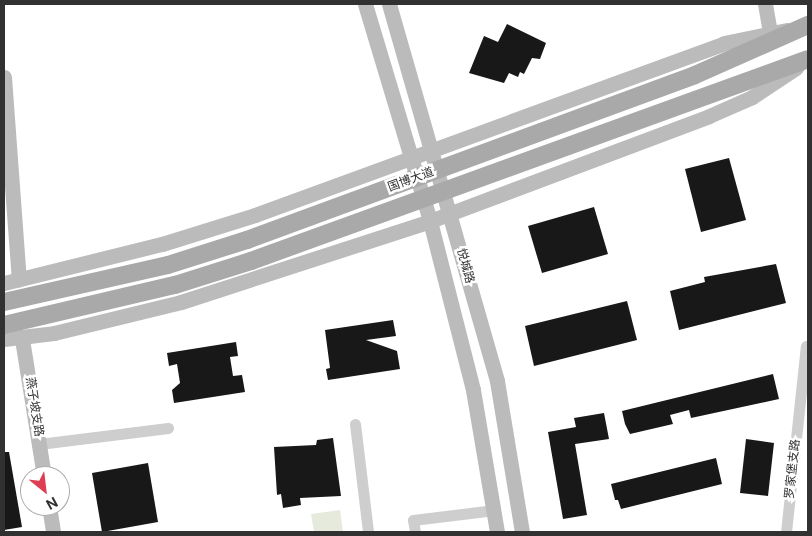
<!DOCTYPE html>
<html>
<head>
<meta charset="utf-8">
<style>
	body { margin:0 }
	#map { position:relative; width:812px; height:536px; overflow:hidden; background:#fff; font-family:"Public Sans","Noto Sans SC",sans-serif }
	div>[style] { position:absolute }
	.green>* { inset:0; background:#e5eadd }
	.building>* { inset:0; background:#181818 }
	.street>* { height:11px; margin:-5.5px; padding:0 5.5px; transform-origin:5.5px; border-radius:5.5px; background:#cecece }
	.secondary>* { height:15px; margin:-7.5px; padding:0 7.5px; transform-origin:7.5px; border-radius:7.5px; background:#bbb }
	.primary>* { height:18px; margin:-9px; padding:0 9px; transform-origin:9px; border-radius:9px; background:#a9a9a9 }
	span { translate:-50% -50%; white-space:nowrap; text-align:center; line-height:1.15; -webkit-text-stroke:5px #fff; paint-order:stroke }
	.street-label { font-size:12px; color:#313131 }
	.frame { position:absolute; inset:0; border:5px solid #313131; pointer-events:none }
	.north { position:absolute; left:20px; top:466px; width:50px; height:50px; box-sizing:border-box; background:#fff; border:1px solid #adadad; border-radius:50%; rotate:151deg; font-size:14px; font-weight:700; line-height:20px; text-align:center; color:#313131 }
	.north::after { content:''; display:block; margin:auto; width:18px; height:22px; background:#de3e54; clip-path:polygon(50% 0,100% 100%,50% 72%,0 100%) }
</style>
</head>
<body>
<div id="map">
	<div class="green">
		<i style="clip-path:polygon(340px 510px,343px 532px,314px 532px,311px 514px)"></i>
	</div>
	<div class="building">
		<i style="clip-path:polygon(507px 24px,546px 43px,540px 59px,532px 58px,524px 74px,520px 72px,518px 77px,509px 73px,504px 83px,469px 73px,484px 36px,498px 42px)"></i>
		<i style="clip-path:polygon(729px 158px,746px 220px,701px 232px,685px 169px)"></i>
		<i style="clip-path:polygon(594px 207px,608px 254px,542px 273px,528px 226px)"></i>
		<i style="clip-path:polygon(776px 264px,786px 303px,679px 330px,670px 291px,705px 282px,704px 277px)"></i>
		<i style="clip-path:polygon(627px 301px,637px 340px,534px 366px,525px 326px)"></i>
		<i style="clip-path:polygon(393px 320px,396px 336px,366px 340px,397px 351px,400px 369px,328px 380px,326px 369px,330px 368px,325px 330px)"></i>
		<i style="clip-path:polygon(236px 342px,238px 356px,230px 357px,233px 376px,242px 375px,245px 392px,174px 403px,172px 390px,180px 383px,177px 364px,169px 366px,167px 353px)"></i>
		<i style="clip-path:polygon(773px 374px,779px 399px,691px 418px,689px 410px,670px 415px,673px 424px,630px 434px,625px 424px,622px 411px)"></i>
		<i style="clip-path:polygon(604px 413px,609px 439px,575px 444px,587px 515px,563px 519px,548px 432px,576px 427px,574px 418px)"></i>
		<i style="clip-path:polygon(333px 438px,341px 496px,300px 498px,301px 505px,283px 508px,281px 494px,277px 495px,274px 447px,316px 445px,317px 440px)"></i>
		<i style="clip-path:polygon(746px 439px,774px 443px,768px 496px,740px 493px)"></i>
		<i style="clip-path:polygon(4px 452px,9px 452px,22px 527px,4px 530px)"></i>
		<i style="clip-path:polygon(716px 458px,722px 484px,621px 509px,618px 500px,615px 500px,611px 484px)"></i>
		<i style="clip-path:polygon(148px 463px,158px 522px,102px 532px,92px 473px)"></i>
	</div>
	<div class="street">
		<i style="left:355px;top:424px;width:109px;rotate:83.1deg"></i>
		<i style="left:39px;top:444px;width:130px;rotate:-7.1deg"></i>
		<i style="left:415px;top:532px;width:12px;rotate:-99deg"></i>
		<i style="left:413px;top:520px;width:82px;rotate:-7deg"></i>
		<i style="left:786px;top:532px;width:187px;rotate:-83.9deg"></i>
	</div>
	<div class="secondary">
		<i style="left:365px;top:4px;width:227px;rotate:73.3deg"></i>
		<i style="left:430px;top:221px;width:174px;rotate:75.7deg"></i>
		<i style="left:473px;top:390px;width:144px;rotate:80.4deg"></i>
		<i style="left:389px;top:4px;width:392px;rotate:74deg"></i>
		<i style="left:497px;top:381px;width:153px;rotate:80.6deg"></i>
		<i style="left:765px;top:4px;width:29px;rotate:80deg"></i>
		<i style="left:4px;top:77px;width:203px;rotate:85.8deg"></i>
		<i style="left:4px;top:283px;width:163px;rotate:-13.9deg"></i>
		<i style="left:162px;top:244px;width:97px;rotate:-17.3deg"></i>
		<i style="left:255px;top:215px;width:500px;rotate:-20.1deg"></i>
		<i style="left:724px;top:43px;width:64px;rotate:-11.7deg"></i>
		<i style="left:4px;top:339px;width:50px;rotate:-6.8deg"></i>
		<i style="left:54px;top:333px;width:131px;rotate:-13.7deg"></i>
		<i style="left:181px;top:302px;width:262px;rotate:-18deg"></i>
		<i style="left:430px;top:221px;width:298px;rotate:-20.6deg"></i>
		<i style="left:709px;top:116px;width:47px;rotate:-23.8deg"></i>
		<i style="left:752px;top:97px;width:53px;rotate:-33.4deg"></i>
		<i style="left:22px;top:339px;width:139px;rotate:80.9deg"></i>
		<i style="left:49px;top:506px;width:26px;rotate:81deg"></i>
	</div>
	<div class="primary">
		<i style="left:4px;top:302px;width:168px;rotate:-12.7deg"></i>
		<i style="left:168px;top:265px;width:83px;rotate:-17.6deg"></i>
		<i style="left:247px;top:240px;width:477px;rotate:-20.2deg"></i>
		<i style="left:695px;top:75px;width:124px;rotate:-23.9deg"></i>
		<i style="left:4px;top:325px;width:176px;rotate:-13.2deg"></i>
		<i style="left:175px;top:285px;width:80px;rotate:-17.5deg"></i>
		<i style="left:251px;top:261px;width:592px;rotate:-19.93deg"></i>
	</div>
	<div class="street-label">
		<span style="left:411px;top:180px;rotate:-20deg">国博大道</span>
		<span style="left:465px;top:266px;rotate:75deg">悦城路</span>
		<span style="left:34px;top:407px;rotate:81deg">燕子坡支路</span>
		<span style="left:793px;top:469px;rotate:-84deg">罗家堡支路</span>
	</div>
	<div class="frame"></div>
	<div class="north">N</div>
</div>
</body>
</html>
